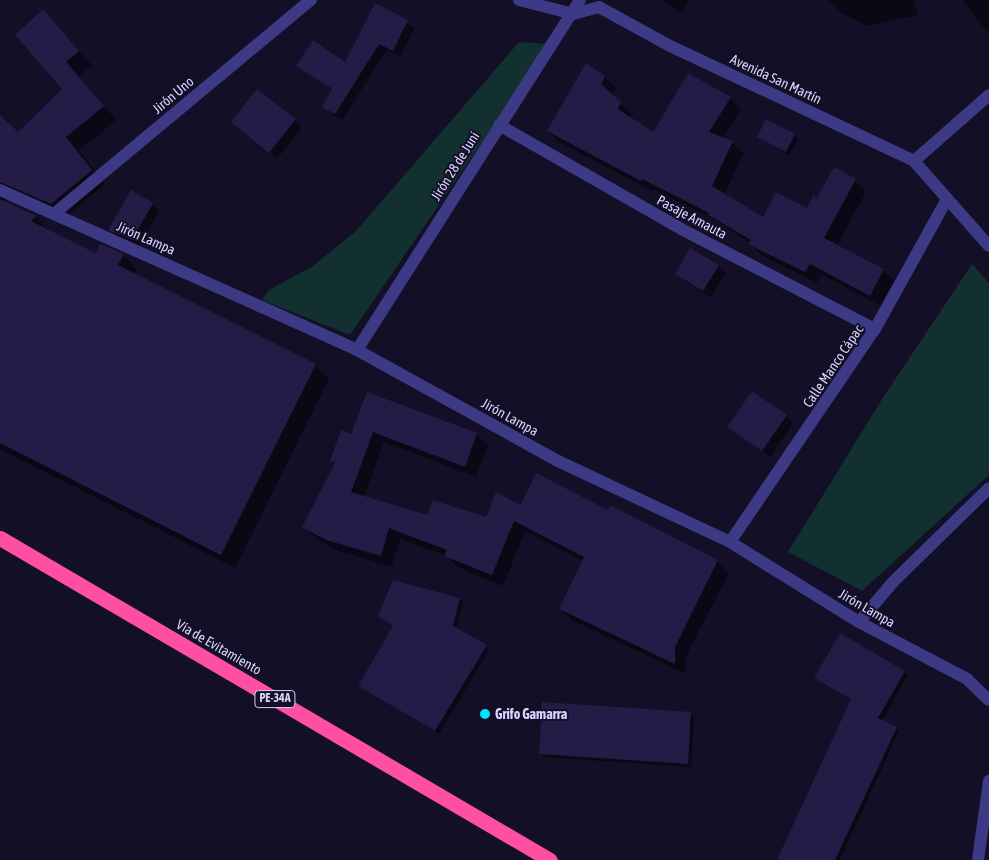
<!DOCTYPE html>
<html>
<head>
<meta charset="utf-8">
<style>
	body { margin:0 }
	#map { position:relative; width:989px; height:860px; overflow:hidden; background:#130f26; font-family:"Asap Condensed",sans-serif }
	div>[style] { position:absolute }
	.green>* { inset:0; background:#12302f }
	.shadow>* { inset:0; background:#0007 }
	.building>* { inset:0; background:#241b47 }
	.minor>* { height:12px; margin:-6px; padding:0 6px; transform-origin:6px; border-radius:6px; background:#3d3a85 }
	.highway>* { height:15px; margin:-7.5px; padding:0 7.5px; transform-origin:7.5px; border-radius:7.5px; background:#ff4fa3 }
	.dots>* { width:14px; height:14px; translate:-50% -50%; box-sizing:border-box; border:2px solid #130f26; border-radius:50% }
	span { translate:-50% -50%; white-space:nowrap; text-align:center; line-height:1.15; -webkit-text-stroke:4px #130f26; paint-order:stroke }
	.shield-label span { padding:1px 4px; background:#130f26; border:1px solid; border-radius:4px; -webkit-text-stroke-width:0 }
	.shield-label { font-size:12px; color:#d9d4ff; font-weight:700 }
	.street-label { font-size:14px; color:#d9d4ff }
	.poi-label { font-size:14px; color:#d9d4ff; font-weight:700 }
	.left { translate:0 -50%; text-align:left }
</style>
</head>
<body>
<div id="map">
	<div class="green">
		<i style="clip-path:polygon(519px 42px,549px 44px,350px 335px,262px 300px,269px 290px,313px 266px,356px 231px)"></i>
		<i style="clip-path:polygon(972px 264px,989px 283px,989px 475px,862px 591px,788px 552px,884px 396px)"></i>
	</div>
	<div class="shadow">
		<i style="clip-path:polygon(662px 0,689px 0,682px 13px)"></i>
		<i style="clip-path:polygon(913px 0,918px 15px,866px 26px,840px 12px,828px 0)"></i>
		<i style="clip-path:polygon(962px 0,989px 0,989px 34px)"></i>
		<i style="clip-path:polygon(376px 4px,415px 28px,400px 57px,387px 50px,342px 120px,324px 107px,332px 90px,298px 65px,346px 64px)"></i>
		<i style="clip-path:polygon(43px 11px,92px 65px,79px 76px,116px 120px,79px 151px,105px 184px,65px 217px,8px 197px,6px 203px,37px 217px,48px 231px,95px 254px,123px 255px,137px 269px,134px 274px,315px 365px,329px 379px,235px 568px,0 449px,0 116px,18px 134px,63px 89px)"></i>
		<i style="clip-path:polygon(604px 77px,616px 88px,612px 95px,632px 114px,630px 118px,654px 134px,730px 98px,741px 109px,723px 138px,732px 142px,744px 153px,724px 195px,763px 219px,807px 209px,814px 197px,817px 200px,835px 169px,855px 180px,866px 192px,837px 246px,883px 270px,894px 281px,881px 306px,821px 274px,817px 283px,780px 265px,761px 255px,750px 243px,715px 220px,653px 189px,652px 191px,559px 142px,548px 131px)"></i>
		<i style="clip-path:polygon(295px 120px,302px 127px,277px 159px,232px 122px)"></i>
		<i style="clip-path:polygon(794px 135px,798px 139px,789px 155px,759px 137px)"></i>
		<i style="clip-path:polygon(152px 204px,159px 211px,139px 247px,117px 236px,110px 229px)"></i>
		<i style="clip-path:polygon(718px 266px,725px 273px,711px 298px,676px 274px)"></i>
		<i style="clip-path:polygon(368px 393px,476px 434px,488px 446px,476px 477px,384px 442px,364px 497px,427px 517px,487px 518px,519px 506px,608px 511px,717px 561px,729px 573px,685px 658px,686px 674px,572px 620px,560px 609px,583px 561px,525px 531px,503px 586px,457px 567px,446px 556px,400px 539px,392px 567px,339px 551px,315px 538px,304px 527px,335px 465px,331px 461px,352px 436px)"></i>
		<i style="clip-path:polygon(786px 415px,793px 423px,770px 457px,729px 427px)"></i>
		<i style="clip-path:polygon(460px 599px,463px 603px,456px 629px,489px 650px,439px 734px,359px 686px,394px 626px,380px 616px)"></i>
		<i style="clip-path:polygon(840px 634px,908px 675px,882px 721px,899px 731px,840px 860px,778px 860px,852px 700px,816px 678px)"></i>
		<i style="clip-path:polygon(691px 714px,694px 717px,691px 767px,543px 757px,540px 753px)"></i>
	</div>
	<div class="building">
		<i style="clip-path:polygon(375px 3px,408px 20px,393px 51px,379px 44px,335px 114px,322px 107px,332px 89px,296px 66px,313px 40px,345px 62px)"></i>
		<i style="clip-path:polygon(43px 9px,79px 51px,66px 62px,104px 106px,66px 137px,92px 170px,51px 204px,0 182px,0 115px,18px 132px,62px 89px,15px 35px)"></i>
		<i style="clip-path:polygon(586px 63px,605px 76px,601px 84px,621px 102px,618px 109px,653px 132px,688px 73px,731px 97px,709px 132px,733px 141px,712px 186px,763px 217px,776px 192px,807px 208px,814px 195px,816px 199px,834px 167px,856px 179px,824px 238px,884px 269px,870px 296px,810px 264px,805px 272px,768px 254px,748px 244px,751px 240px,708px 215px,709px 213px,642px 179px,641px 181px,547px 131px)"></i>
		<i style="clip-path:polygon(257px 89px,296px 119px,269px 153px,231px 122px)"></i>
		<i style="clip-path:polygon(766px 119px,795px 134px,786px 152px,757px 137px)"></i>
		<i style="clip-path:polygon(131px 190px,153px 203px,132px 240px,108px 230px)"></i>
		<i style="clip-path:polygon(0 199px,37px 216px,31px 221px,95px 253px,100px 244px,124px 254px,118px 265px,316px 364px,221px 555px,0 443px)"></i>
		<i style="clip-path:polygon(690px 248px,719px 265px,703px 291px,675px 274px)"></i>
		<i style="clip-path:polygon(752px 391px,787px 415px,762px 451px,727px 427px)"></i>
		<i style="clip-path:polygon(367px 392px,477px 433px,465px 467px,373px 432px,351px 492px,427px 515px,433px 500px,486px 517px,496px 492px,520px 505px,519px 508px,536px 473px,608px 510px,610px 505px,718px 560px,675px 647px,675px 664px,559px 609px,584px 557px,514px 521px,492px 575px,444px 556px,447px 550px,389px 528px,381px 556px,326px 540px,302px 527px,335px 463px,330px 461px,341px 430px,351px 434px)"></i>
		<i style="clip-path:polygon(393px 580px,460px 598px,453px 626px,487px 645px,435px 731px,358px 686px,393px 626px,378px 616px)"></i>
		<i style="clip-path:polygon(840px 633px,905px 671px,878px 718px,897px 727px,835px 860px,777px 860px,851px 699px,814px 678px)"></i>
		<i style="clip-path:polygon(542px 702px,691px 712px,688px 764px,539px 754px)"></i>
	</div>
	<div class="minor">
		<i style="left:519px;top:0;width:56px;rotate:14.5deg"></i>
		<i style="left:573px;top:14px;width:27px;rotate:-15deg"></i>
		<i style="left:599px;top:7px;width:79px;rotate:28.8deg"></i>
		<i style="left:668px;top:45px;width:272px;rotate:25.2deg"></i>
		<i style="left:914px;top:161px;width:113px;rotate:48.6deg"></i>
		<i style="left:499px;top:125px;width:210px;rotate:29.7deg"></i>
		<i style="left:681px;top:229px;width:218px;rotate:27.3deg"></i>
		<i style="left:914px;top:161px;width:100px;rotate:-41.3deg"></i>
		<i style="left:0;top:190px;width:391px;rotate:24.1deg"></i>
		<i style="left:357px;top:350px;width:230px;rotate:28.9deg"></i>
		<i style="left:558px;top:461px;width:190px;rotate:25.2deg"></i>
		<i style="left:730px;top:542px;width:152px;rotate:31.8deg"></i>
		<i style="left:859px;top:622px;width:122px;rotate:27.8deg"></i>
		<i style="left:967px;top:679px;width:30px;rotate:44deg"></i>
		<i style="left:55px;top:213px;width:333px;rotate:-39.8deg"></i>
		<i style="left:357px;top:350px;width:415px;rotate:-57.5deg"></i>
		<i style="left:730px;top:542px;width:258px;rotate:-55.8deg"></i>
		<i style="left:875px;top:329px;width:149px;rotate:-61deg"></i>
		<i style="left:859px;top:622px;width:52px;rotate:-49.6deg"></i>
		<i style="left:893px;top:582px;width:134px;rotate:-44.4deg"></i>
		<i style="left:978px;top:860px;width:80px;rotate:-82.1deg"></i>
	</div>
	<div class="highway">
		<i style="left:0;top:538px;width:637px;rotate:30.35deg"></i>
	</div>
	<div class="dots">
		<i style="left:485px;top:714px;background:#00e5ff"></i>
	</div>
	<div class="shield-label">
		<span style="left:275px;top:699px">PE-34A</span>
	</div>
	<div class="street-label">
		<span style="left:776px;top:79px;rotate:25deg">Avenida San Martín</span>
		<span style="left:173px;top:95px;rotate:-40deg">Jirón Uno</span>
		<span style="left:455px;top:166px;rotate:-58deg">Jirón 28 de Juni</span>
		<span style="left:692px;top:217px;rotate:28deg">Pasaje Amauta</span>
		<span style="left:146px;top:238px;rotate:24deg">Jirón Lampa</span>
		<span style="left:833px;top:366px;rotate:-56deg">Calle Manco Cápac</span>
		<span style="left:510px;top:417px;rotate:29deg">Jirón Lampa</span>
		<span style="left:867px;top:608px;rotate:30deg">Jirón Lampa</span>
		<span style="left:219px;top:647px;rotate:30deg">Vía de Evitamiento</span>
	</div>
	<div class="poi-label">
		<span class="left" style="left:495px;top:714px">Grifo Gamarra</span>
	</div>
</div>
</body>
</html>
